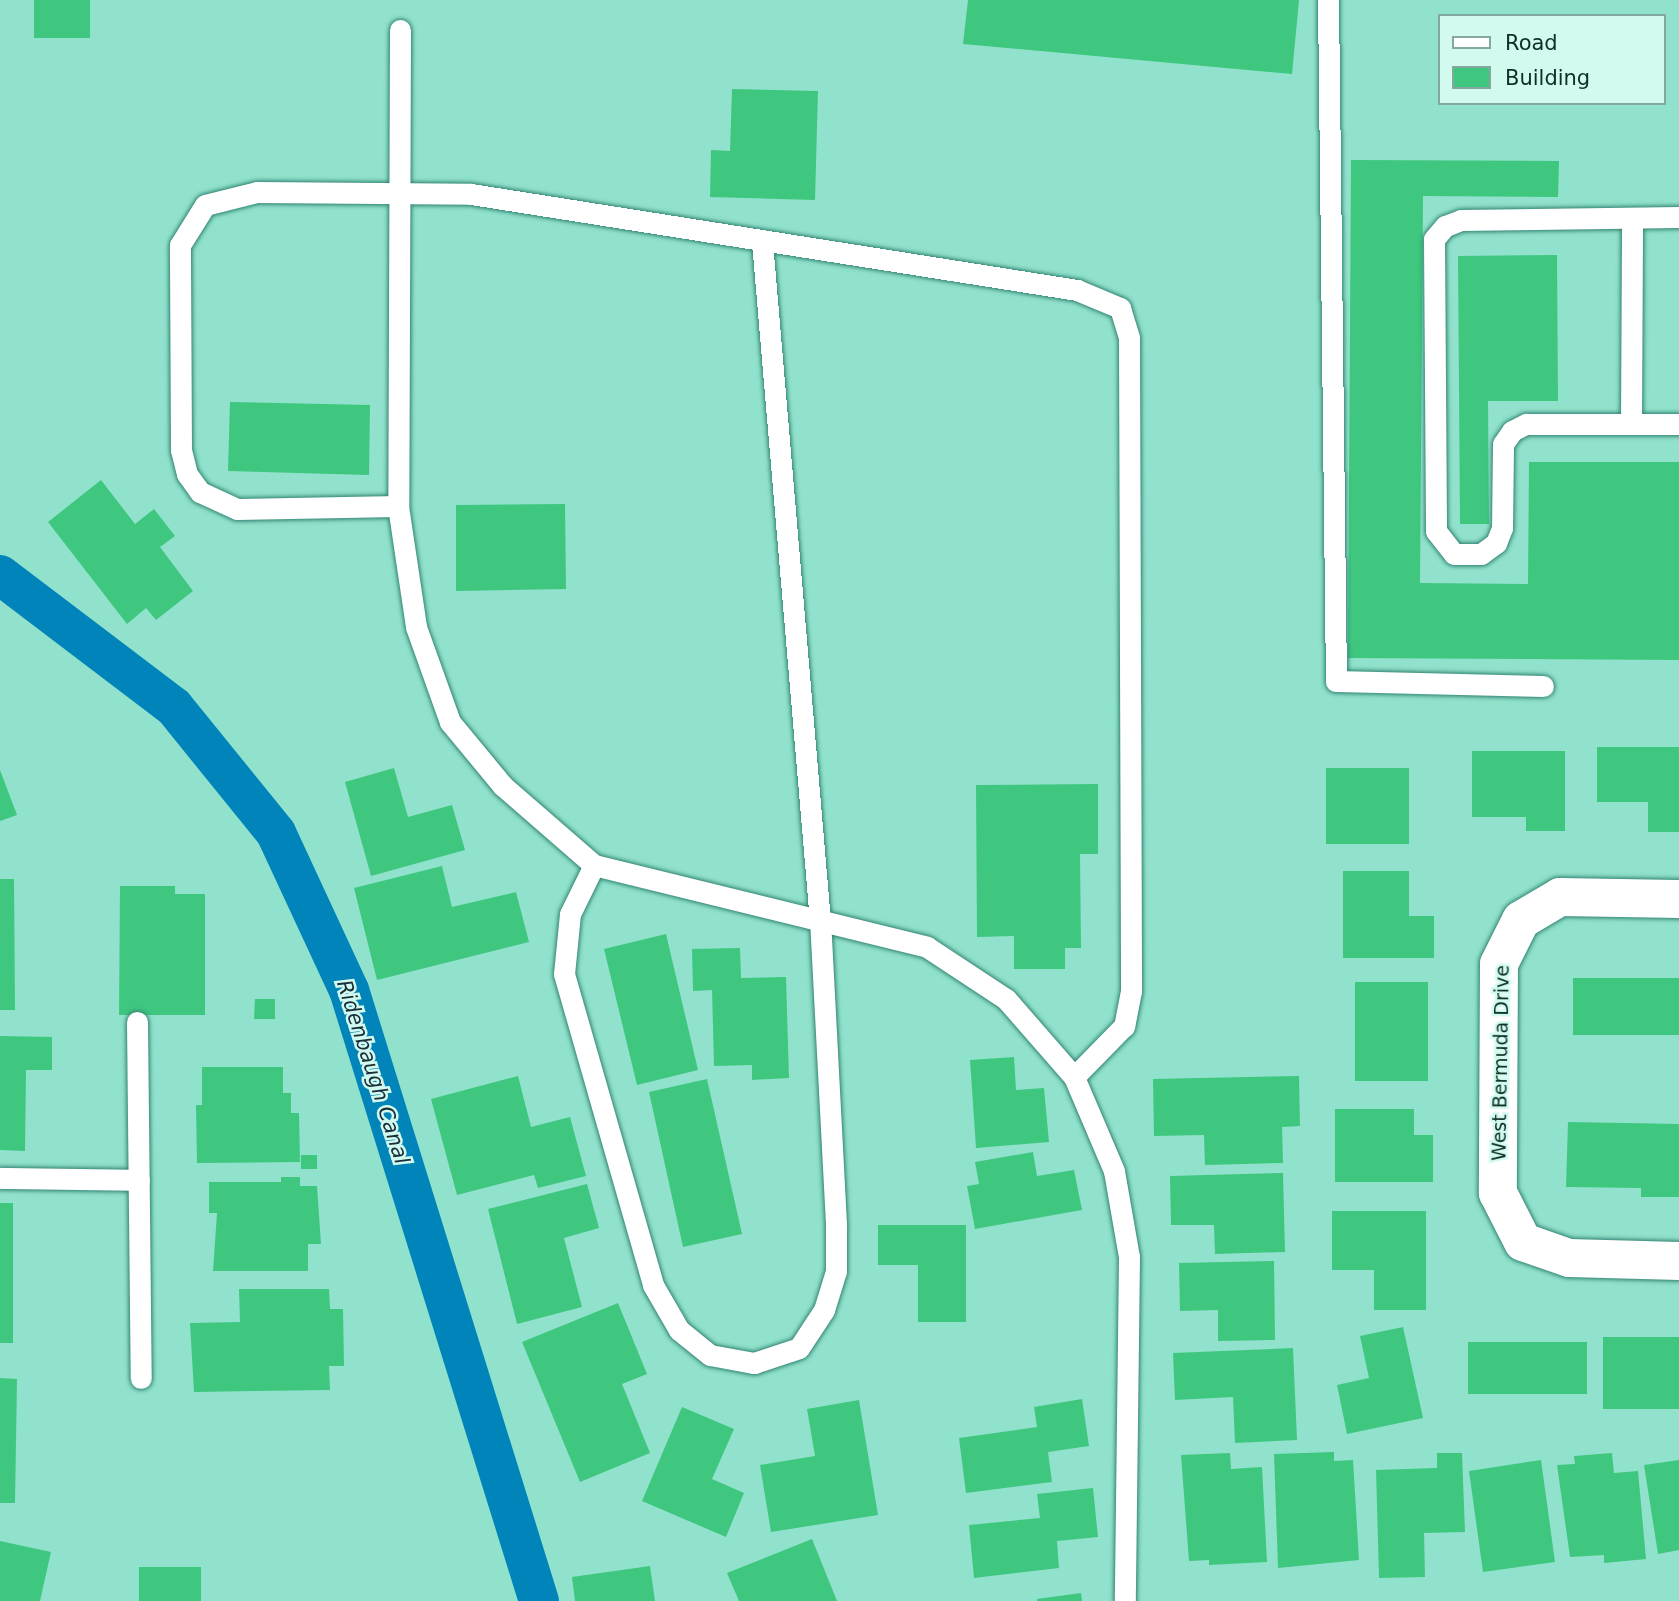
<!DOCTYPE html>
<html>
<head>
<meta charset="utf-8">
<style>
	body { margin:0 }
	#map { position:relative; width:1679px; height:1601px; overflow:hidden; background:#91e2cc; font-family:"DejaVu Sans",sans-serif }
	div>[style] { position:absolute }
	.canal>* { height:40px; margin:-20px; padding:0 20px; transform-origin:20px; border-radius:20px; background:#0084ba }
	.building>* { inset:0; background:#3fc77f }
	.roads { filter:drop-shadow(0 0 2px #328573) drop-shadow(0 0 2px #328573) }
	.service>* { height:21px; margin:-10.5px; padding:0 10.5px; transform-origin:10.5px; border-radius:10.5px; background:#fff }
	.minor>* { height:38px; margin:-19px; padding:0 19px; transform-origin:19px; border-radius:19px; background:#fff }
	span { translate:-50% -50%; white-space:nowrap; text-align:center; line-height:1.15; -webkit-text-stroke:5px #d3faee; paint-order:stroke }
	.street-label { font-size:19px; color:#0c2f27 }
	.water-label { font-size:21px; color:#182e3c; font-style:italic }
	.legend { position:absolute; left:1438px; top:14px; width:228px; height:91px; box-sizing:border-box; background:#d3faee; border:2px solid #83a99e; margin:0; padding:9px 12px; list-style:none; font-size:21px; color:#0c2f27 }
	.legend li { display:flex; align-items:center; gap:14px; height:35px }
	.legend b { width:35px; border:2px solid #83a99e }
</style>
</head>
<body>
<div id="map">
	<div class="canal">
		<i style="left:0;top:575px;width:218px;rotate:37.2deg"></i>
		<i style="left:174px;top:707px;width:162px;rotate:51deg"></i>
		<i style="left:276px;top:833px;width:173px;rotate:65.1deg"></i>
		<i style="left:349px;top:990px;width:640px;rotate:72.73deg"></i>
	</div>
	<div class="building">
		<i style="clip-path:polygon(34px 0,90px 0,90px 38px,34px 38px)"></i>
		<i style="clip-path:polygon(968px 0,1299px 0,1292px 74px,963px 44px)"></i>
		<i style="clip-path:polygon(732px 89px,818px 91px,815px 200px,710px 197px,711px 150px,730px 151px)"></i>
		<i style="clip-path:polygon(1351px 160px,1559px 161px,1558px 197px,1423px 196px,1420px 583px,1528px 584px,1529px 462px,1679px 462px,1679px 660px,1348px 658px)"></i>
		<i style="clip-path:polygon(1557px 255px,1558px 401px,1488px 401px,1489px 524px,1460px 524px,1458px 256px)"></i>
		<i style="clip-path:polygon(230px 402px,370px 405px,369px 475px,228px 471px)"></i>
		<i style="clip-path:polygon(101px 480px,135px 524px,154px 509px,175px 536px,160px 547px,193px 591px,156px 620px,146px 608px,127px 624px,48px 522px)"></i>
		<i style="clip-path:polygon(565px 504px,566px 589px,456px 591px,456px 505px)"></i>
		<i style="clip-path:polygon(1597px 747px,1679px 747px,1679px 832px,1648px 832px,1648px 802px,1597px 802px)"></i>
		<i style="clip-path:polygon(1472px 751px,1565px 751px,1565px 831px,1526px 831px,1526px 817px,1472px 817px)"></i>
		<i style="clip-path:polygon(394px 768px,408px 817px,452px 805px,465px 850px,371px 876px,345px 782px)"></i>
		<i style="clip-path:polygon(1326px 768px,1409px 768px,1409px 844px,1326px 844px)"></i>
		<i style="clip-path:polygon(0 770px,17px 815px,0 821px)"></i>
		<i style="clip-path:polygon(1098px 784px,1098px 854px,1080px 854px,1081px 948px,1065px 948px,1065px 969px,1014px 969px,1014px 936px,977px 937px,976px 785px)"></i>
		<i style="clip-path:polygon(442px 866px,452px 907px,516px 892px,529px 942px,377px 980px,354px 888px)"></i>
		<i style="clip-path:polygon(1343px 871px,1409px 871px,1409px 916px,1434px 916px,1434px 958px,1343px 958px)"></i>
		<i style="clip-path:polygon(0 879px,14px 879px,15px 1010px,0 1010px)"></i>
		<i style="clip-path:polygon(120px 886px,175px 886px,175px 894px,205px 894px,205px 1015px,119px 1015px)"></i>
		<i style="clip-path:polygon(666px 934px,698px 1070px,637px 1085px,604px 949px)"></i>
		<i style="clip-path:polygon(740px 948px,741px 978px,786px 977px,789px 1078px,752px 1080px,752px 1065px,714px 1066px,712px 990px,693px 991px,692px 949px)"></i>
		<i style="clip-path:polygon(1573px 978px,1679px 978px,1679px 1035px,1573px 1035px)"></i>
		<i style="clip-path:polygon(1355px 982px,1428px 982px,1428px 1081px,1355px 1081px)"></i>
		<i style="clip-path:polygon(255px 999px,275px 999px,275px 1019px,254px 1019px)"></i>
		<i style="clip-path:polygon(0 1036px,52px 1037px,52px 1070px,26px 1070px,25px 1151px,0 1150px)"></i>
		<i style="clip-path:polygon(1014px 1057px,1016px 1090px,1044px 1088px,1049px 1142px,976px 1148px,970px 1060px)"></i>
		<i style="clip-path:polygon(202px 1067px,283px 1067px,283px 1093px,291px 1093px,291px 1113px,299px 1113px,300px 1162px,197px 1163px,196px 1105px,202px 1105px)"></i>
		<i style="clip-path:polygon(518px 1076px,531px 1127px,570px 1117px,586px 1176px,538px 1188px,534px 1175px,457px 1195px,431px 1099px)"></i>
		<i style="clip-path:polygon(1299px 1076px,1300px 1126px,1282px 1127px,1283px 1163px,1205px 1165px,1204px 1135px,1154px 1136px,1153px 1079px)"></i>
		<i style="clip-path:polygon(707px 1079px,742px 1234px,683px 1247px,649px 1092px)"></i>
		<i style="clip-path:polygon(1335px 1109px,1414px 1109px,1414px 1135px,1433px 1135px,1433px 1182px,1335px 1182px)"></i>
		<i style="clip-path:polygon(1568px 1122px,1679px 1124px,1679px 1197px,1641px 1197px,1641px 1188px,1566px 1187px)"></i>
		<i style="clip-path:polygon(1033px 1152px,1037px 1176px,1074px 1170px,1082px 1210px,975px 1229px,967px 1186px,979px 1184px,975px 1162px)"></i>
		<i style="clip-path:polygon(301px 1155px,317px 1155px,317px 1169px,301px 1169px)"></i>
		<i style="clip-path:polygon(1283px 1173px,1285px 1252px,1215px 1254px,1214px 1225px,1171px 1225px,1170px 1176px)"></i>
		<i style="clip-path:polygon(281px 1177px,300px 1177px,300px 1186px,317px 1186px,321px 1244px,308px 1244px,308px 1271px,213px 1271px,217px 1213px,209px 1213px,209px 1182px,281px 1182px)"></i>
		<i style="clip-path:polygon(587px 1184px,599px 1228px,564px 1238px,582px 1307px,517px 1324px,488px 1209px)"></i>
		<i style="clip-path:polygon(0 1203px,13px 1203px,13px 1343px,0 1343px)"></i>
		<i style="clip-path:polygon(1332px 1211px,1426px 1211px,1426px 1310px,1374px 1310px,1374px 1270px,1332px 1270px)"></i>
		<i style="clip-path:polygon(878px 1225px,966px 1225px,966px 1322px,918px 1322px,918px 1265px,878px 1265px)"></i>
		<i style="clip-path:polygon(1274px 1261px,1275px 1340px,1218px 1341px,1218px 1310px,1180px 1311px,1179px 1263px)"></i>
		<i style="clip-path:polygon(239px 1289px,329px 1289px,330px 1309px,343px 1309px,344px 1366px,329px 1366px,330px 1390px,194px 1392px,190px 1323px,240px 1322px)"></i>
		<i style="clip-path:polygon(618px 1303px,647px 1374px,622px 1384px,650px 1453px,580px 1482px,522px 1342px)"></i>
		<i style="clip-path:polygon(1403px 1327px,1423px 1418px,1347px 1434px,1337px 1385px,1369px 1378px,1360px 1336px)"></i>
		<i style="clip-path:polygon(1603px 1337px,1679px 1337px,1679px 1409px,1603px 1409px)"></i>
		<i style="clip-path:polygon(1468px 1342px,1587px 1342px,1587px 1394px,1468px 1394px)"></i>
		<i style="clip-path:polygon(1293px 1348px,1297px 1440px,1235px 1443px,1233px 1397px,1175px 1400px,1173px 1353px)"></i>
		<i style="clip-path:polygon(0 1378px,17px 1379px,15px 1503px,0 1503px)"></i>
		<i style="clip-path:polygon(1082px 1399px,1089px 1446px,1048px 1452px,1052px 1482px,966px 1493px,959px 1438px,1037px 1427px,1034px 1407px)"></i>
		<i style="clip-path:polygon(859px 1400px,878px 1515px,771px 1532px,760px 1465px,815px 1456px,807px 1409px)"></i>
		<i style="clip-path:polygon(682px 1407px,734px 1429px,712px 1479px,744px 1493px,726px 1537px,642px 1501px)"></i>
		<i style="clip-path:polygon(1334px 1452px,1334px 1461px,1353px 1460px,1359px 1560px,1278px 1568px,1274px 1454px)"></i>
		<i style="clip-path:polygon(1230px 1453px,1231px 1469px,1262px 1467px,1267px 1562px,1209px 1565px,1209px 1560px,1189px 1561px,1181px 1455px)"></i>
		<i style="clip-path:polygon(1437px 1453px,1462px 1453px,1465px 1532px,1424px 1533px,1425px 1577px,1379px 1578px,1376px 1470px,1437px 1468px)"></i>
		<i style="clip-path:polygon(1612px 1453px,1614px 1473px,1638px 1471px,1646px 1559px,1604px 1563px,1604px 1555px,1570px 1557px,1557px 1465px,1575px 1464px,1574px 1456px)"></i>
		<i style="clip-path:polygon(1541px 1460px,1555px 1562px,1483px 1572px,1469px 1471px)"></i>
		<i style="clip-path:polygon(1679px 1460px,1679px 1550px,1658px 1554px,1644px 1465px)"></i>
		<i style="clip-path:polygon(1093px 1488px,1098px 1537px,1057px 1541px,1059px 1568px,974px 1578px,969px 1525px,1040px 1518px,1037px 1494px)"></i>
		<i style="clip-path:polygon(812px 1539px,837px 1601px,739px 1601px,727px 1573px)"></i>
		<i style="clip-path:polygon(0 1541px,51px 1552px,40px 1601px,0 1601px)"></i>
		<i style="clip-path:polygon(650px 1566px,655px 1601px,575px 1601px,572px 1577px)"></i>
		<i style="clip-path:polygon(139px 1567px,201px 1567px,201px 1601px,139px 1601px)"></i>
		<i style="clip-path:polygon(1081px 1593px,1082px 1601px,1037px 1601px,1037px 1599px)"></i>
	</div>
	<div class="roads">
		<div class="service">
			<i style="left:1328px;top:0;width:681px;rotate:89.33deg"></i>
			<i style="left:1336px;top:681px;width:207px;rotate:1.4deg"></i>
			<i style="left:400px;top:30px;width:476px;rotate:90.2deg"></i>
			<i style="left:398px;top:506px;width:122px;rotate:81.5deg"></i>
			<i style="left:416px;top:627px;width:101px;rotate:70.3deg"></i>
			<i style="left:450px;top:722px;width:83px;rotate:50.4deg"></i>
			<i style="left:503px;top:786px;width:121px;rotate:41deg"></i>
			<i style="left:594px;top:865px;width:343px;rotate:13.8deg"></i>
			<i style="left:927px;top:947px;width:95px;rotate:33.4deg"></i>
			<i style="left:1006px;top:999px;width:103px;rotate:48.9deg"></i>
			<i style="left:1074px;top:1077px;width:102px;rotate:66.9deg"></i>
			<i style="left:1114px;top:1171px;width:87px;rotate:80.1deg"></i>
			<i style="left:1129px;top:1257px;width:344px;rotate:90.7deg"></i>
			<i style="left:1679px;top:217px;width:218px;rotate:179.2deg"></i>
			<i style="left:1461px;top:220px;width:17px;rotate:159deg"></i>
			<i style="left:1445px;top:226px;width:17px;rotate:130deg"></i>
			<i style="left:1434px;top:239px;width:292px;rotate:89.6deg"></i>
			<i style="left:1436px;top:531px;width:29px;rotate:52deg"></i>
			<i style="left:1454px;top:554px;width:27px"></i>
			<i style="left:1481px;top:554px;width:19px;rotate:-36deg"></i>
			<i style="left:1496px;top:543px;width:16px;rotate:-68deg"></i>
			<i style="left:1502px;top:528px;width:84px;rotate:-89.3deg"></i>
			<i style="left:1503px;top:444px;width:16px;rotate:-55deg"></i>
			<i style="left:1512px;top:431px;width:16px;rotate:-27deg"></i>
			<i style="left:1526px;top:424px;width:153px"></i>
			<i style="left:1631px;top:424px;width:206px;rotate:-89.7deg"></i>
			<i style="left:398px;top:506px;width:161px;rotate:178.9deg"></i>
			<i style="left:237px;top:509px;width:41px;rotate:-155.3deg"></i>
			<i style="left:200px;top:492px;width:22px;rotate:-126deg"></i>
			<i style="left:187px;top:474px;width:25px;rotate:-104deg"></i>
			<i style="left:181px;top:450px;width:205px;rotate:-90.3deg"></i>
			<i style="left:180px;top:245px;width:47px;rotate:-58deg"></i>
			<i style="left:205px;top:205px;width:54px;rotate:-14deg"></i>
			<i style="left:257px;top:192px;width:214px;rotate:0.5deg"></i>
			<i style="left:471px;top:194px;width:614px;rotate:9deg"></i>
			<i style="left:1077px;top:290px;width:47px;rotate:22.7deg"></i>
			<i style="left:1120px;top:308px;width:31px;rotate:73deg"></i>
			<i style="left:1129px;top:338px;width:653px;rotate:89.82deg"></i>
			<i style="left:1131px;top:991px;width:36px;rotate:101deg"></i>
			<i style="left:1124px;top:1026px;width:71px;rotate:134.4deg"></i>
			<i style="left:594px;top:865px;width:55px;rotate:116.1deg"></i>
			<i style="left:570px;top:914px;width:60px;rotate:95.7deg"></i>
			<i style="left:564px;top:974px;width:323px;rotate:74deg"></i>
			<i style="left:653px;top:1285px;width:52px;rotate:60deg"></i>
			<i style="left:679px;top:1330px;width:40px;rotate:39deg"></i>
			<i style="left:710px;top:1355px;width:45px;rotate:10.3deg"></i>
			<i style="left:754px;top:1363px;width:47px;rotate:-18.4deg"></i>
			<i style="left:799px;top:1348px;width:45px;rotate:-56.7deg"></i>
			<i style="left:824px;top:1310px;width:41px;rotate:-72.9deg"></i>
			<i style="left:836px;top:1271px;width:47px;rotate:-90deg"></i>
			<i style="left:836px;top:1224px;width:303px;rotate:-93deg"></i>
			<i style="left:820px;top:921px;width:682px;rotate:-94.88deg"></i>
			<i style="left:137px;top:1022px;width:356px;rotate:89.4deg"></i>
			<i style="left:0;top:1178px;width:139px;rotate:0.8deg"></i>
		</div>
		<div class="minor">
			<i style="left:1679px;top:899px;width:119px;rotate:-179deg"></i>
			<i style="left:1560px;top:897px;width:45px;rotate:149.5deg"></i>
			<i style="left:1521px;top:920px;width:49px;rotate:116.6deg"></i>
			<i style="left:1499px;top:964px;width:229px;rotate:90.3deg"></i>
			<i style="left:1498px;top:1193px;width:55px;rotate:63deg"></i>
			<i style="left:1523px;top:1242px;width:49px;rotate:19.2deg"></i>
			<i style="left:1569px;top:1258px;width:110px;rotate:1.6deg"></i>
		</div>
	</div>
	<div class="street-label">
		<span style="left:1501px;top:1063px;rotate:-89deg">West Bermuda Drive</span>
	</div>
	<div class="water-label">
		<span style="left:373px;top:1072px;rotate:72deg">Ridenbaugh Canal</span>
	</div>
	<ul class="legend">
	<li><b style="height:9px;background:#fff"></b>Road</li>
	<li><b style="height:19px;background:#3fc77f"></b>Building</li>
	</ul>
</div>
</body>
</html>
